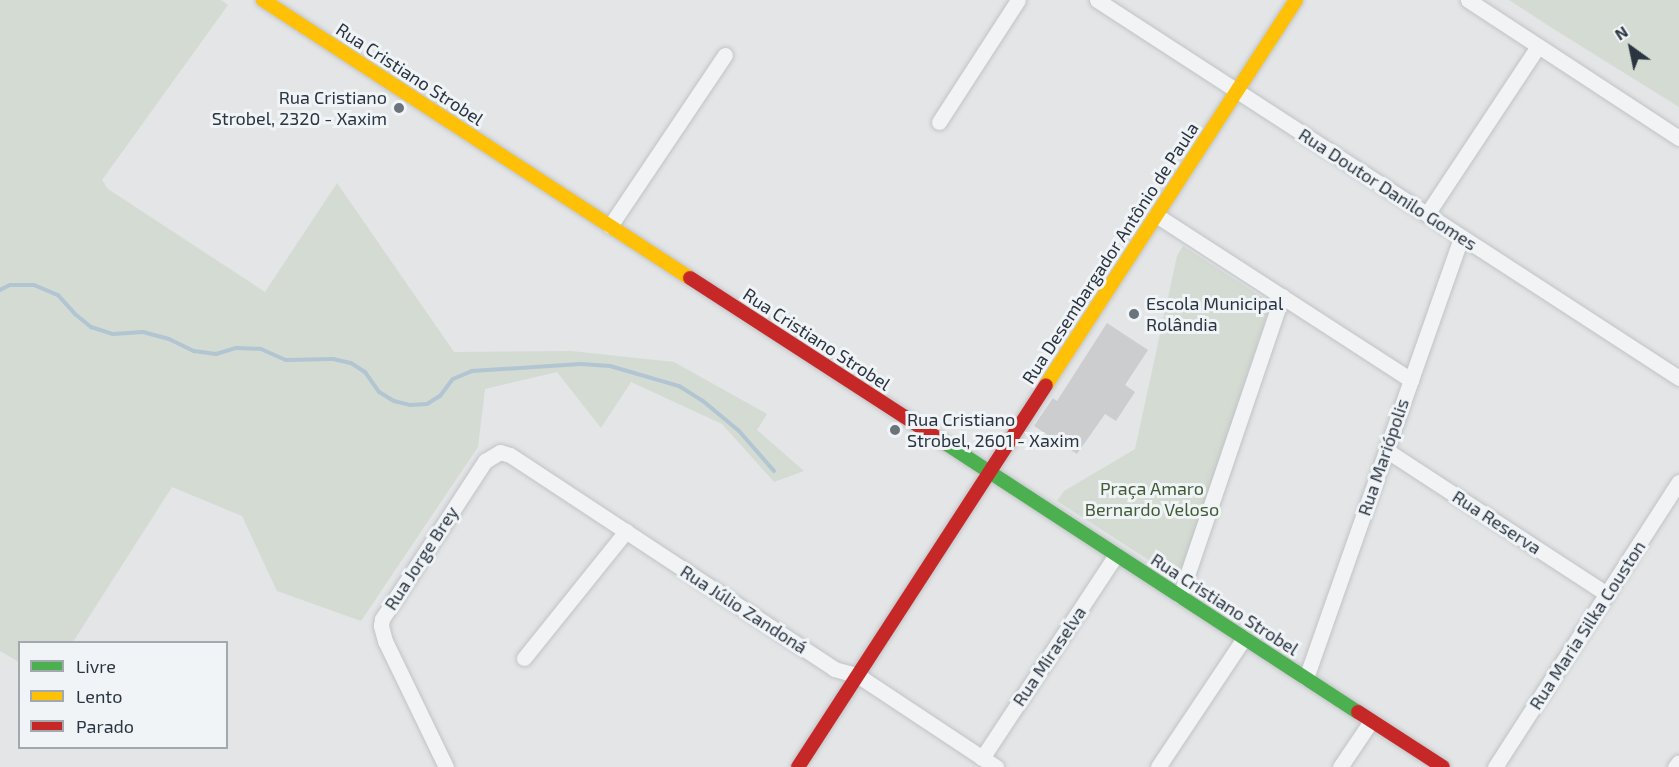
<!DOCTYPE html>
<html>
<head>
<meta charset="utf-8">
<style>
	body { margin:0 }
	#map { position:relative; width:1679px; height:767px; overflow:hidden; background:#e3e5e7; font-family:"Exo 2",sans-serif }
	div>[style] { position:absolute }
	.green>* { inset:0; background:#d4dbd3 }
	.stream>* { height:4px; margin:-2px; padding:0 2px; transform-origin:2px; border-radius:2px; background:#b2c5d2 }
	.building>* { inset:0; background:#cbcdcf }
	.roads { filter:drop-shadow(0 0 2px #c1c3c5) drop-shadow(0 0 2px #c1c3c5) }
	.street>* { height:15px; margin:-7.5px; padding:0 7.5px; transform-origin:7.5px; border-radius:7.5px; background:#f2f3f5 }
	.fast>* { height:14px; margin:-7px; padding:0 7px; transform-origin:7px; border-radius:7px; background:#4caf50 }
	.slow>* { height:14px; margin:-7px; padding:0 7px; transform-origin:7px; border-radius:7px; background:#ffc107 }
	.jam>* { height:14px; margin:-7px; padding:0 7px; transform-origin:7px; border-radius:7px; background:#c62828 }
	.dots>* { width:16px; height:16px; translate:-50% -50%; box-sizing:border-box; border:3px solid #f0f4f7; border-radius:50% }
	span { translate:-50% -50%; white-space:nowrap; text-align:center; line-height:1.15; -webkit-text-stroke:6px #f0f4f7; paint-order:stroke }
	.street-label { font-size:18px; color:#2a3541 }
	.poi-label { font-size:18px; color:#2a3541 }
	.right { translate:-100% -50%; text-align:right }
	.left { translate:0 -50%; text-align:left }
	.park-label { font-size:18px; color:#425c37 }
	.legend { position:absolute; left:18px; top:641px; width:210px; height:108px; box-sizing:border-box; background:#f0f4f7; border:2px solid #a1a8ae; margin:0; padding:8px 10px; list-style:none; font-size:18px; color:#2a3541 }
	.legend li { display:flex; align-items:center; gap:12px; height:30px }
	.legend b { width:30px; border:2px solid #a1a8ae }
	.north { position:absolute; left:1601px; top:18px; width:60px; height:60px; -webkit-text-stroke:4px #f0f4f7; paint-order:stroke; rotate:327deg; font-size:16px; font-weight:700; line-height:24px; text-align:center; color:#2a3541 }
	.north::after { content:''; display:block; margin:auto; width:21px; height:27px; background:#2a3541; clip-path:polygon(50% 0,100% 100%,50% 72%,0 100%) }
</style>
</head>
<body>
<div id="map">
	<div class="green">
		<i style="clip-path:polygon(0 0,221px 0,228px 5px,102px 180px,108px 189px,265px 292px,337px 183px,454px 352px,571px 351px,674px 362px,767px 414px,757px 430px,804px 471px,774px 482px,722px 424px,631px 382px,601px 428px,557px 372px,485px 389px,478px 447px,361px 621px,277px 591px,242px 516px,172px 487px,73px 642px,20px 642px,19px 662px,0 651px)"></i>
		<i style="clip-path:polygon(1509px 0,1679px 0,1679px 107px,1552px 28px)"></i>
		<i style="clip-path:polygon(1183px 246px,1271px 303px,1180px 580px,1057px 501px,1064px 491px,1135px 449px,1177px 256px)"></i>
	</div>
	<div class="stream">
		<i style="left:0;top:290px;width:11px;rotate:-27deg"></i>
		<i style="left:10px;top:285px;width:24px"></i>
		<i style="left:34px;top:285px;width:26px;rotate:23deg"></i>
		<i style="left:58px;top:295px;width:25px;rotate:48deg"></i>
		<i style="left:75px;top:314px;width:21px;rotate:39deg"></i>
		<i style="left:91px;top:327px;width:23px;rotate:18deg"></i>
		<i style="left:113px;top:334px;width:30px;rotate:-4deg"></i>
		<i style="left:143px;top:332px;width:27px;rotate:15deg"></i>
		<i style="left:169px;top:339px;width:28px;rotate:26deg"></i>
		<i style="left:194px;top:351px;width:22px;rotate:8deg"></i>
		<i style="left:216px;top:354px;width:21px;rotate:-17deg"></i>
		<i style="left:236px;top:348px;width:25px;rotate:2deg"></i>
		<i style="left:261px;top:349px;width:27px;rotate:24deg"></i>
		<i style="left:286px;top:360px;width:47px;rotate:-1.2deg"></i>
		<i style="left:333px;top:359px;width:18px;rotate:13deg"></i>
		<i style="left:351px;top:363px;width:17px;rotate:33deg"></i>
		<i style="left:365px;top:372px;width:24px;rotate:55deg"></i>
		<i style="left:379px;top:392px;width:17px;rotate:31deg"></i>
		<i style="left:394px;top:401px;width:16px;rotate:14deg"></i>
		<i style="left:410px;top:405px;width:17px;rotate:-3deg"></i>
		<i style="left:427px;top:404px;width:15px;rotate:-32deg"></i>
		<i style="left:440px;top:396px;width:21px;rotate:-53deg"></i>
		<i style="left:453px;top:379px;width:21px;rotate:-23deg"></i>
		<i style="left:472px;top:371px;width:109px;rotate:-3.7deg"></i>
		<i style="left:581px;top:364px;width:29px;rotate:4deg"></i>
		<i style="left:610px;top:366px;width:72px;rotate:16.2deg"></i>
		<i style="left:679px;top:386px;width:28px;rotate:32deg"></i>
		<i style="left:703px;top:401px;width:47px;rotate:39.8deg"></i>
		<i style="left:739px;top:431px;width:53px;rotate:48.8deg"></i>
	</div>
	<div class="building">
		<i style="clip-path:polygon(1107px 323px,1148px 350px,1125px 385px,1135px 392px,1116px 421px,1105px 414px,1077px 454px,1034px 426px,1053px 398px,1057px 401px)"></i>
	</div>
	<div class="roads">
		<div class="street">
			<i style="left:1097px;top:0;width:694px;rotate:33deg"></i>
			<i style="left:1468px;top:0;width:252px;rotate:33.2deg"></i>
			<i style="left:939px;top:122px;width:145px;rotate:-57.1deg"></i>
			<i style="left:1427px;top:214px;width:201px;rotate:-56.5deg"></i>
			<i style="left:1156px;top:215px;width:304px;rotate:32.9deg"></i>
			<i style="left:610px;top:226px;width:206px;rotate:-56.1deg"></i>
			<i style="left:1386px;top:450px;width:264px;rotate:33.1deg"></i>
			<i style="left:1180px;top:596px;width:317px;rotate:-71.2deg"></i>
			<i style="left:524px;top:658px;width:163px;rotate:-51.2deg"></i>
			<i style="left:1306px;top:678px;width:467px;rotate:-70.6deg"></i>
			<i style="left:982px;top:758px;width:243px;rotate:-56.6deg"></i>
			<i style="left:446px;top:767px;width:140px;rotate:-115.8deg"></i>
			<i style="left:385px;top:641px;width:16px;rotate:-105deg"></i>
			<i style="left:381px;top:626px;width:7px;rotate:-82deg"></i>
			<i style="left:382px;top:619px;width:189px;rotate:-56.9deg"></i>
			<i style="left:485px;top:461px;width:17px;rotate:-31deg"></i>
			<i style="left:500px;top:452px;width:10px;rotate:17deg"></i>
			<i style="left:510px;top:455px;width:388px;rotate:33.4deg"></i>
			<i style="left:834px;top:669px;width:24px;rotate:15deg"></i>
			<i style="left:857px;top:675px;width:167px;rotate:33.5deg"></i>
			<i style="left:1158px;top:767px;width:155px;rotate:-56.3deg"></i>
			<i style="left:1340px;top:767px;width:55px;rotate:-56deg"></i>
			<i style="left:1495px;top:767px;width:339px;rotate:-57.2deg"></i>
			<i style="left:1675px;top:767px;width:6px;rotate:-51deg"></i>
		</div>
		<div class="fast">
			<i style="left:945px;top:443px;width:493px;rotate:33.1deg"></i>
		</div>
		<div class="slow">
			<i style="left:263px;top:0;width:510px;rotate:33.07deg"></i>
			<i style="left:1046px;top:385px;width:459px;rotate:-57deg"></i>
		</div>
		<div class="jam">
			<i style="left:690px;top:278px;width:304px;rotate:32.9deg"></i>
			<i style="left:1358px;top:712px;width:101px;rotate:32.9deg"></i>
			<i style="left:798px;top:767px;width:455px;rotate:-57deg"></i>
		</div>
	</div>
	<div class="dots">
		<i style="left:399px;top:108px;background:#6b737b"></i>
		<i style="left:1134px;top:314px;background:#6b737b"></i>
		<i style="left:895px;top:430px;background:#6b737b"></i>
	</div>
	<div class="street-label">
		<span style="left:410px;top:74px;rotate:33deg">Rua Cristiano Strobel</span>
		<span style="left:1388px;top:189px;rotate:33deg">Rua Doutor Danilo Gomes</span>
		<span style="left:1110px;top:253px;rotate:-57deg">Rua Desembargador Antônio de Paula</span>
		<span style="left:817px;top:339px;rotate:33deg">Rua Cristiano Strobel</span>
		<span style="left:1383px;top:457px;rotate:-71deg">Rua Mariópolis</span>
		<span style="left:1497px;top:522px;rotate:33deg">Rua Reserva</span>
		<span style="left:421px;top:558px;rotate:-57deg">Rua Jorge Brey</span>
		<span style="left:1225px;top:604px;rotate:33deg">Rua Cristiano Strobel</span>
		<span style="left:744px;top:609px;rotate:33deg">Rua Júlio Zandoná</span>
		<span style="left:1587px;top:625px;rotate:-57deg">Rua Maria Silka Couston</span>
		<span style="left:1049px;top:656px;rotate:-56deg">Rua Miraselva</span>
	</div>
	<div class="poi-label">
		<span class="right" style="left:387px;top:108px">Rua Cristiano<br>Strobel, 2320 - Xaxim</span>
		<span class="left" style="left:1146px;top:314px">Escola Municipal<br>Rolândia</span>
		<span class="left" style="left:907px;top:430px">Rua Cristiano<br>Strobel, 2601 - Xaxim</span>
	</div>
	<div class="park-label">
		<span style="left:1152px;top:499px">Praça Amaro<br>Bernardo Veloso</span>
	</div>
	<ul class="legend">
	<li><b style="height:8px;background:#4caf50"></b>Livre</li>
	<li><b style="height:8px;background:#ffc107"></b>Lento</li>
	<li><b style="height:8px;background:#c62828"></b>Parado</li>
	</ul>
	<div class="north">N</div>
</div>
</body>
</html>
